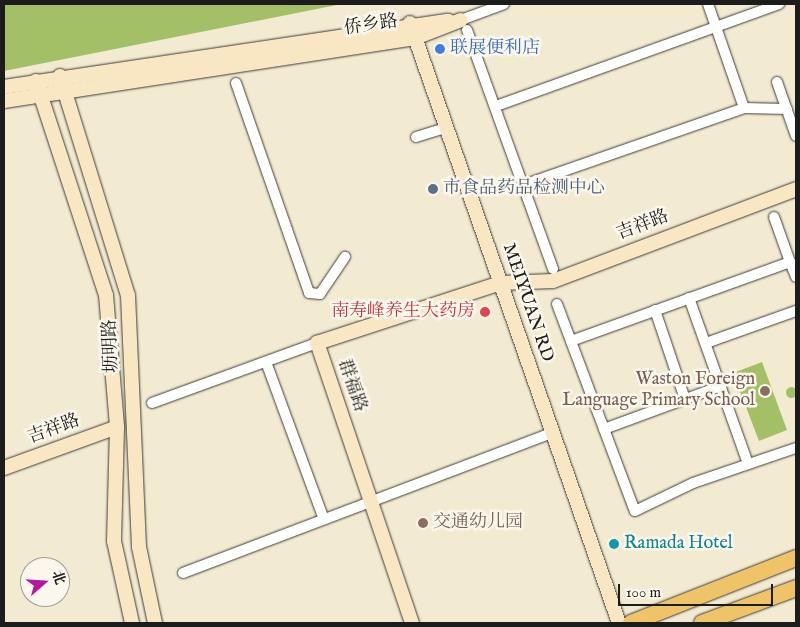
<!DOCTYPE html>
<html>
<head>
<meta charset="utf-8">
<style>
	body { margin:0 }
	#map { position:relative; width:800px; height:627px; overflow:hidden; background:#f3ead2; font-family:"IM FELL English","Noto Serif SC",serif }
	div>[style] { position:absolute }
	.green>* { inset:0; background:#a4c066 }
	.round { border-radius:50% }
	.roads { filter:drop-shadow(0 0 1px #3c3b37) drop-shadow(0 0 1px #3c3b37) }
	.street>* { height:10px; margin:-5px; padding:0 5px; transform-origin:5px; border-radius:5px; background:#fff }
	.secondary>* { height:14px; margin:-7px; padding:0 7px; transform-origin:7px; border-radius:7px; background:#f9e7c3 }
	.primary>* { height:16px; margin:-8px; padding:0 8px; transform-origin:8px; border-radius:8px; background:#efc469 }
	.dots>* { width:14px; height:14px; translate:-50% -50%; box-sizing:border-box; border:2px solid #fbf7ec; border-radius:50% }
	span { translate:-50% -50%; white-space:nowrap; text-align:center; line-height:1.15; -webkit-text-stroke:5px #fbf7ec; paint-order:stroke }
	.street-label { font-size:18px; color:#1c1c1c }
	.shop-label { font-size:18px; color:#366cbe }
	.left { translate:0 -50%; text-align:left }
	.service-label { font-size:18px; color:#4e5e75 }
	.health-label { font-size:18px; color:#be3a42 }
	.right { translate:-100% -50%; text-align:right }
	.education-label { font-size:18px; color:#785e54 }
	.culture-label { font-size:18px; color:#0d838f }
	.frame { position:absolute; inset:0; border:5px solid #1c1c1c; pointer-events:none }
	.north { position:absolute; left:20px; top:557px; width:50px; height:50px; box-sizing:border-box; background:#fbf7ec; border:1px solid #a29f99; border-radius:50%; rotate:71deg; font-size:14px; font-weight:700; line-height:20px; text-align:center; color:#1c1c1c }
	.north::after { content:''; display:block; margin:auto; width:18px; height:22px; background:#b5179e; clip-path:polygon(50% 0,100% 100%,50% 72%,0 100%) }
	.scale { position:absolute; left:618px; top:584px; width:155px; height:22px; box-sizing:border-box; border:2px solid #1c1c1c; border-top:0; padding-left:6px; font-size:15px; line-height:18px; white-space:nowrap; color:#1c1c1c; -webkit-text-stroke:4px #fbf7ec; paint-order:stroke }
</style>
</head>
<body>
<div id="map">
	<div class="green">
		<i style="clip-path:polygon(4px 4px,342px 4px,4px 71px)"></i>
		<i style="clip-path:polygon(762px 362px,787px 430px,759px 441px,733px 373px)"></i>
		<i class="round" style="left:785.5px;top:386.5px;width:11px;height:11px"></i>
	</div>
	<div class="roads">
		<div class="street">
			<i style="left:708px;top:4px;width:110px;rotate:70.9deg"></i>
			<i style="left:744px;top:108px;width:43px;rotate:1.3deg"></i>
			<i style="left:461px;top:20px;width:46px;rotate:-20.4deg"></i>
			<i style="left:467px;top:30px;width:254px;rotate:70.2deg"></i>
			<i style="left:777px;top:82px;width:57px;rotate:70.6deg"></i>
			<i style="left:236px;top:83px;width:222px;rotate:70.8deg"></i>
			<i style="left:309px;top:293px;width:11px;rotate:5deg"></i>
			<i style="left:320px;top:294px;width:45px;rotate:-56deg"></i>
			<i style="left:496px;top:106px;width:301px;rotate:-19.8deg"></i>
			<i style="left:416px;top:137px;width:28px;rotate:-17deg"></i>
			<i style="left:529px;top:183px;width:228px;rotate:-19.2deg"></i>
			<i style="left:774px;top:217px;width:48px;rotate:70.4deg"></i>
			<i style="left:689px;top:298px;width:176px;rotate:70.4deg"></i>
			<i style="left:557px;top:304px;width:221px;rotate:69.4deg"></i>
			<i style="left:635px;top:511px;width:64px;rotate:-25.8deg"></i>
			<i style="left:693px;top:483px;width:109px;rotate:-18.8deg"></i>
			<i style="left:655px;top:310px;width:94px;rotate:71.4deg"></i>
			<i style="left:571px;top:341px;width:233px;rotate:-19.8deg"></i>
			<i style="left:790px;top:262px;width:16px;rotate:68deg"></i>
			<i style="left:706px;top:343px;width:96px;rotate:-19.6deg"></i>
			<i style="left:266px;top:362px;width:165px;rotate:69.8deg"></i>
			<i style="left:152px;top:403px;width:176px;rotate:-20deg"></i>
			<i style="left:604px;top:429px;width:125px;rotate:-20.2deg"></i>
			<i style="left:183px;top:573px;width:395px;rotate:-20.8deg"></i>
		</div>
		<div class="secondary">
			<i style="left:410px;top:23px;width:635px;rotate:70.8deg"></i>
			<i style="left:60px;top:76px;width:229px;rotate:72.8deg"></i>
			<i style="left:128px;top:295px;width:252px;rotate:87.5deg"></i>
			<i style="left:139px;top:547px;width:78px;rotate:78.1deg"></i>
			<i style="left:36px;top:81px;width:225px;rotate:71.9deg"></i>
			<i style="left:106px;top:295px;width:132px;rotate:85.2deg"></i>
			<i style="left:117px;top:427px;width:114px;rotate:91.5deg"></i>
			<i style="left:114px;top:541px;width:84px;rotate:77.6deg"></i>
			<i style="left:4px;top:87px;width:449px;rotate:-8.5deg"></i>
			<i style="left:4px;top:101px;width:416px;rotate:-8.7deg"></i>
			<i style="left:415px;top:38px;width:49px;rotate:-21.4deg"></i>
			<i style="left:4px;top:468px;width:120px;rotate:-19.9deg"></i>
			<i style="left:412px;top:623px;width:296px;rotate:-108.7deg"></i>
			<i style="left:317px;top:343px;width:194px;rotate:-18.1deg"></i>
			<i style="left:501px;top:283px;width:52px;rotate:-2.2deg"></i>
			<i style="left:553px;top:281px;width:260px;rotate:-20.7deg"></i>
		</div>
		<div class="primary">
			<i style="left:631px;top:623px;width:177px;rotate:-21.5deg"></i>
			<i style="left:702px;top:623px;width:100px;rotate:-20.4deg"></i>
		</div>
	</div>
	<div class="dots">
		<i style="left:440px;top:49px;background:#3f7fe0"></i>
		<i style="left:433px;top:189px;background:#5c6f8a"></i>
		<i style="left:485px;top:312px;background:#e0444e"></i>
		<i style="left:765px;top:391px;background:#8d6e63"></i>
		<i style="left:423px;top:523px;background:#8d6e63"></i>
		<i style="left:614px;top:544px;background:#0f9aa8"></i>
	</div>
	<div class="street-label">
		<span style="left:371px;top:26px;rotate:-8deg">侨乡路</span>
		<span style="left:643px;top:226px;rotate:-21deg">吉祥路</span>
		<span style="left:527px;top:303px;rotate:71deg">MEIYUAN RD</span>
		<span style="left:112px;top:346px;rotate:-92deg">坜明路</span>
		<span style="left:351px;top:386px;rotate:71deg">群福路</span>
		<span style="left:54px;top:430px;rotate:-20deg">吉祥路</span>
	</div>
	<div class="shop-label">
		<span class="left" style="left:450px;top:49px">联展便利店</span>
	</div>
	<div class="service-label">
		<span class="left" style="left:443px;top:189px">市食品药品检测中心</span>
	</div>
	<div class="health-label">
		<span class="right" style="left:475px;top:312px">南寿峰养生大药房</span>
	</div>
	<div class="education-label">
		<span class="right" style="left:755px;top:391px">Waston Foreign<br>Language Primary School</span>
		<span class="left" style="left:433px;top:523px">交通幼儿园</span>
	</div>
	<div class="culture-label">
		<span class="left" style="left:624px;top:544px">Ramada Hotel</span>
	</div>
	<div class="frame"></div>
	<div class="north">北</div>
	<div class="scale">100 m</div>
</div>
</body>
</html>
